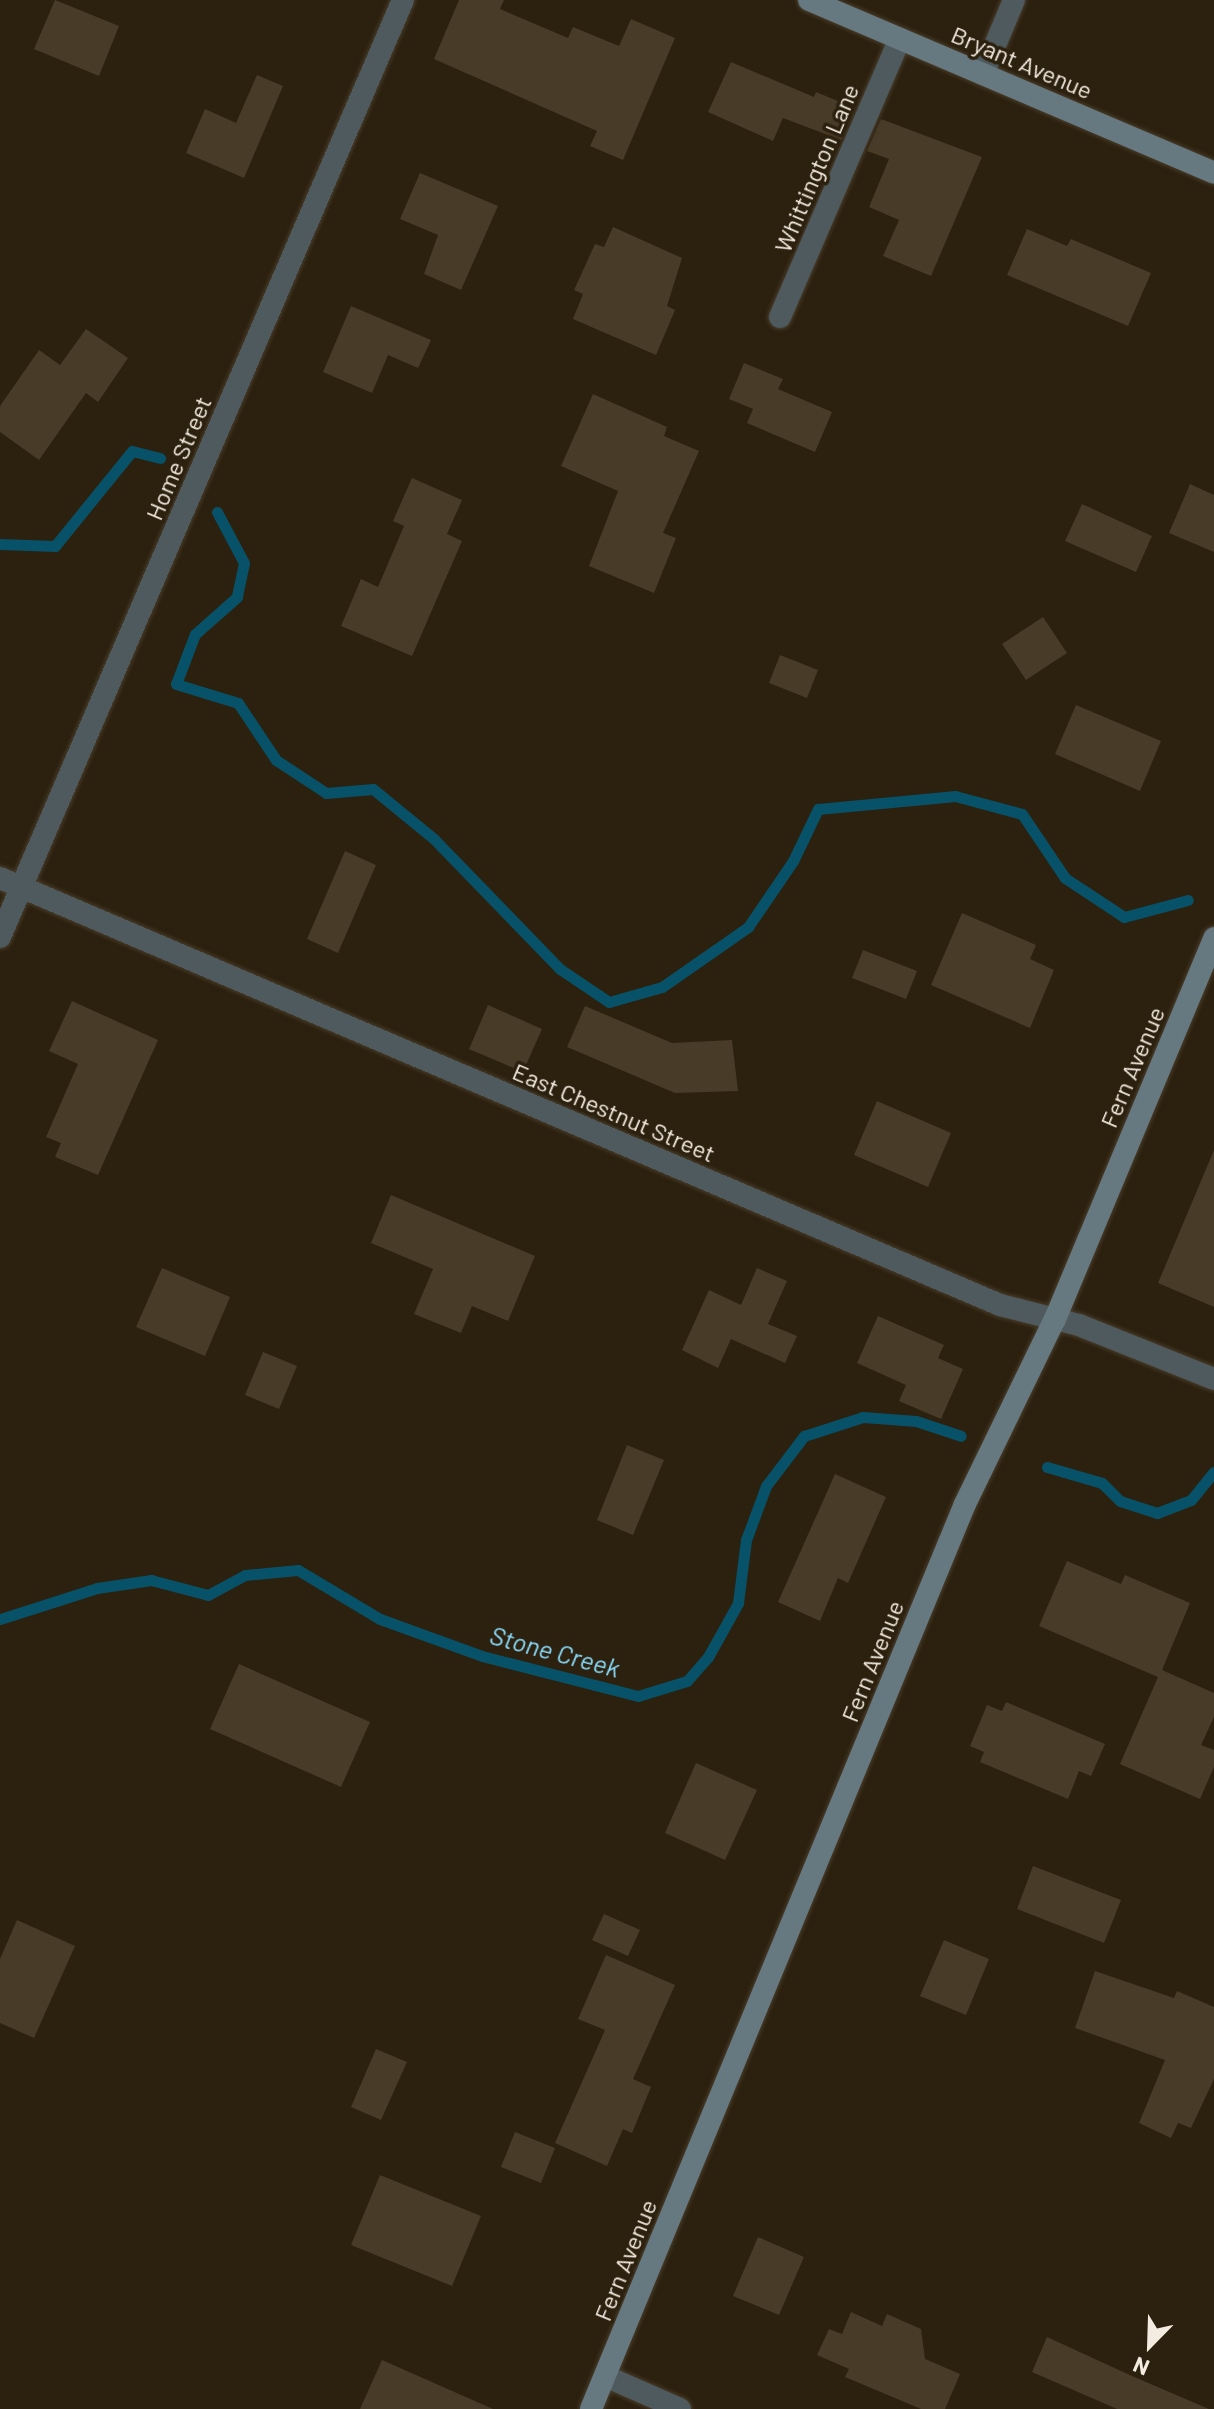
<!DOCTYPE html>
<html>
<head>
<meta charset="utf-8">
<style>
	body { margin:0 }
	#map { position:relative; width:1214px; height:2409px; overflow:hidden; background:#2c200e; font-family:Barlow,sans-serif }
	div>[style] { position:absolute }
	.stream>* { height:11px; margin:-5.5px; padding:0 5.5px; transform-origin:5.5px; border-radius:5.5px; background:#075268 }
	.building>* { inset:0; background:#483b28 }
	.roads { filter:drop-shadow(0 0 2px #483d2c) drop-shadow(0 0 2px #483d2c) }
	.minor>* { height:22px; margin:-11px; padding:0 11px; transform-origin:11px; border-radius:11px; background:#4f5a5e }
	.secondary>* { height:22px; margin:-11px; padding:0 11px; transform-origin:11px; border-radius:11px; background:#677980 }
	span { translate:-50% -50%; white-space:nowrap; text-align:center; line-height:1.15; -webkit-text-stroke:7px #2c200e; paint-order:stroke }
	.street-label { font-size:24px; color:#f4ece1 }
	.water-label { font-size:26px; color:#89dcfc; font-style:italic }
	.north { position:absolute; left:1110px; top:2305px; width:80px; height:80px; -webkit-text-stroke:6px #2c200e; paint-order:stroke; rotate:203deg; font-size:22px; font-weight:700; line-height:32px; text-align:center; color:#f4ece1 }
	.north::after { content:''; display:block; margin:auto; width:28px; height:36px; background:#f4ece1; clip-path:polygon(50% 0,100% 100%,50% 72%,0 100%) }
</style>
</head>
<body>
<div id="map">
	<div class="stream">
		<i style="left:217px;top:512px;width:58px;rotate:62.1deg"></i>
		<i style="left:244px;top:563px;width:35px;rotate:102deg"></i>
		<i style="left:237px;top:597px;width:56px;rotate:138.6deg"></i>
		<i style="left:195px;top:634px;width:53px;rotate:110.8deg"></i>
		<i style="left:176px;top:684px;width:65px;rotate:17deg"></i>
		<i style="left:238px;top:703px;width:69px;rotate:56.3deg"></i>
		<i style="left:276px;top:760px;width:60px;rotate:33.4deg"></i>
		<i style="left:326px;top:793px;width:47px;rotate:-4.9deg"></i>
		<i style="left:373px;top:789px;width:79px;rotate:39.3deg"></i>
		<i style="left:434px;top:839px;width:181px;rotate:45.9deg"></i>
		<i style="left:560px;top:969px;width:59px;rotate:34deg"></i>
		<i style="left:609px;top:1002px;width:55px;rotate:-15.8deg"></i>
		<i style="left:662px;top:987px;width:105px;rotate:-34.9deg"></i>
		<i style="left:748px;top:927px;width:80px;rotate:-55.7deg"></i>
		<i style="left:793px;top:861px;width:58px;rotate:-64.3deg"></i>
		<i style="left:818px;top:809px;width:138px;rotate:-5.4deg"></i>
		<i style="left:955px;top:796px;width:69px;rotate:15deg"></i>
		<i style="left:1022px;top:814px;width:77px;rotate:56.1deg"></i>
		<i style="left:1065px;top:878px;width:71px;rotate:33.5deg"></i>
		<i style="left:1124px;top:917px;width:66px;rotate:-14.9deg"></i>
		<i style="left:0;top:544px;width:55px;rotate:2.1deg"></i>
		<i style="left:55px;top:546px;width:122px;rotate:-51deg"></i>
		<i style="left:132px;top:451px;width:29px;rotate:14deg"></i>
		<i style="left:1047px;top:1467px;width:57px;rotate:16.2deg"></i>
		<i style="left:1102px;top:1483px;width:25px;rotate:45deg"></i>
		<i style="left:1120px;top:1501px;width:39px;rotate:18deg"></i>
		<i style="left:1157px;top:1513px;width:36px;rotate:-21deg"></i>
		<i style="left:1191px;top:1500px;width:36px;rotate:-51deg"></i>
		<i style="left:0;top:1619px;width:102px;rotate:-17.7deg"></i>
		<i style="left:97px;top:1588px;width:55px;rotate:-8.4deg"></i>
		<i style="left:151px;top:1580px;width:59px;rotate:14.7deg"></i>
		<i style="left:208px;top:1595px;width:42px;rotate:-28.4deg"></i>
		<i style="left:245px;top:1575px;width:53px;rotate:-5.4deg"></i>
		<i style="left:298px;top:1570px;width:96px;rotate:30.9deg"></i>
		<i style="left:380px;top:1619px;width:109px;rotate:19.9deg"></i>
		<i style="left:482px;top:1656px;width:161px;rotate:14.4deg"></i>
		<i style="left:638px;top:1696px;width:51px;rotate:-17deg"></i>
		<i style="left:687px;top:1681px;width:32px;rotate:-49deg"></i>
		<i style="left:708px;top:1657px;width:62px;rotate:-60.9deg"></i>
		<i style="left:738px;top:1603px;width:64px;rotate:-82.8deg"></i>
		<i style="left:746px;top:1540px;width:58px;rotate:-69.7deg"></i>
		<i style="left:766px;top:1486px;width:63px;rotate:-52.8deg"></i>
		<i style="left:804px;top:1436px;width:62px;rotate:-17.9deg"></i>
		<i style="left:863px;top:1417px;width:53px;rotate:4.3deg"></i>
		<i style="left:916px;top:1421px;width:47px;rotate:18.4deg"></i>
	</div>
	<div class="building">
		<i style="clip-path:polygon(55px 0,119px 26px,99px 76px,34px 49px)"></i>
		<i style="clip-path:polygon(459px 0,504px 0,500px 9px,568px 38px,573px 27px,619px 46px,631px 19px,675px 38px,623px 160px,590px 146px,597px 131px,434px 59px)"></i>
		<i style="clip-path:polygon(731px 62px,814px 97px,816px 92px,855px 108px,841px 140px,783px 118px,773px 141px,708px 112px)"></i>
		<i style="clip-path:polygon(257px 75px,283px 86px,244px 178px,186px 153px,205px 109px,236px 123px)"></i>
		<i style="clip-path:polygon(881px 119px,982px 157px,931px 276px,883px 256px,899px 220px,869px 207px,889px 159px,867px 151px)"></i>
		<i style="clip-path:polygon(420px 173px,498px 206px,461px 290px,424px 274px,438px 235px,400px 219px)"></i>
		<i style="clip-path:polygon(613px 227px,682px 258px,667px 306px,675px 310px,656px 355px,573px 319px,583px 294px,574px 290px,595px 244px,604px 247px)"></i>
		<i style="clip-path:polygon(1027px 229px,1067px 246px,1071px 239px,1151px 273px,1128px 326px,1007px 275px)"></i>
		<i style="clip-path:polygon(351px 306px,431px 340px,418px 368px,388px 355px,372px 393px,323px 372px)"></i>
		<i style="clip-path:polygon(86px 329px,128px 358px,98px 402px,86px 393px,39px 460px,0 432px,0 406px,39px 350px,60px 365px)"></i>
		<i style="clip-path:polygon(744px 363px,783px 379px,778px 389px,832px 412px,815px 452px,747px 423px,753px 409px,729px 399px)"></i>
		<i style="clip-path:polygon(593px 394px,667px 427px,664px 436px,699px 451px,663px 533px,676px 538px,654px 593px,589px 566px,618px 491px,561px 466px)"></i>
		<i style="clip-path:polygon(412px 478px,462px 500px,447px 534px,462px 541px,412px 656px,341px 626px,361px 579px,378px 587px,404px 526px,393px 521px)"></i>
		<i style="clip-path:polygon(1190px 484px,1214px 495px,1214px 552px,1169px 533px)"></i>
		<i style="clip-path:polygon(1082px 504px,1152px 536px,1136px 572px,1065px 541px)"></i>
		<i style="clip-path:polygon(1043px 617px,1067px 653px,1026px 680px,1002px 644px)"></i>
		<i style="clip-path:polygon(780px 655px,818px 670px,807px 698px,769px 683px)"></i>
		<i style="clip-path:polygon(1076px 705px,1161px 741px,1140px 791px,1055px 754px)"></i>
		<i style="clip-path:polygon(345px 851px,376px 865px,338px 953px,307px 939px)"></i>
		<i style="clip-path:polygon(962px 913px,1036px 945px,1030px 959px,1054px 970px,1030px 1028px,931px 985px)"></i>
		<i style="clip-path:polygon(863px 950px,917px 971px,906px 999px,852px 978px)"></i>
		<i style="clip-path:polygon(72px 1001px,158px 1040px,98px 1175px,55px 1157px,61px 1143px,46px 1137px,78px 1064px,49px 1051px)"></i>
		<i style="clip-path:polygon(488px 1005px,542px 1029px,523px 1072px,469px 1049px)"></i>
		<i style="clip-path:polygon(585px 1006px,672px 1043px,732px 1040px,738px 1091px,675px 1093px,567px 1047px)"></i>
		<i style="clip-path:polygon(877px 1101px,951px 1133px,928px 1187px,854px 1155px)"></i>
		<i style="clip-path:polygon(1214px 1150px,1214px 1307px,1158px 1283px)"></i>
		<i style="clip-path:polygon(391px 1195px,535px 1256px,508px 1321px,472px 1306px,461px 1333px,414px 1314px,433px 1269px,371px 1243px)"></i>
		<i style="clip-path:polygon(162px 1268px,230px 1297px,205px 1356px,136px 1327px)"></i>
		<i style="clip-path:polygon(757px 1268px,787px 1281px,768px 1324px,797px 1336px,785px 1363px,731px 1339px,718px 1368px,682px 1350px,709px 1290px,741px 1305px)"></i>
		<i style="clip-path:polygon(878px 1316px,944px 1345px,938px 1358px,963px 1369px,941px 1419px,899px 1401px,906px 1385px,857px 1363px)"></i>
		<i style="clip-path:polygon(263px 1352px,297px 1366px,279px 1409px,245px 1395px)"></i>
		<i style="clip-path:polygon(627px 1445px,664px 1460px,633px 1535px,597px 1520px)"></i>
		<i style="clip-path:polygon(835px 1474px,886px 1497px,848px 1583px,838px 1578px,820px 1621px,778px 1602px)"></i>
		<i style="clip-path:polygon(1067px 1561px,1121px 1584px,1125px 1575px,1190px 1603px,1162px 1670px,1214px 1693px,1214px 1717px,1201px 1745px,1214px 1750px,1214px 1767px,1200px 1799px,1120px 1764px,1158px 1677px,1039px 1626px)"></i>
		<i style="clip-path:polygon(239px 1664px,370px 1722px,341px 1787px,210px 1729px)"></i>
		<i style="clip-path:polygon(1006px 1702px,1105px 1744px,1091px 1776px,1079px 1771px,1068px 1799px,980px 1762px,984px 1752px,970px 1746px,987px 1705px,1002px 1711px)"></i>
		<i style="clip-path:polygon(696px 1763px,757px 1790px,725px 1860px,665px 1833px)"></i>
		<i style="clip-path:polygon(1033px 1866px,1121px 1900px,1104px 1943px,1017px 1909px)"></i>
		<i style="clip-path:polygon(604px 1914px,640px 1930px,628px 1956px,592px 1940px)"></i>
		<i style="clip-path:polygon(17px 1920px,75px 1946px,34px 2038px,0 2023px,0 1959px)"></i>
		<i style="clip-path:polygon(944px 1940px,989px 1959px,966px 2015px,920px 1996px)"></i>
		<i style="clip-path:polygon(606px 1955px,675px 1985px,633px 2079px,651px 2087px,632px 2133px,623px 2129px,607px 2166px,555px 2143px,605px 2030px,578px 2019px)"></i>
		<i style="clip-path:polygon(1095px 1971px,1174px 1998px,1177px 1991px,1214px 2007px,1214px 2079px,1191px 2128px,1178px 2123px,1171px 2138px,1139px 2123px,1165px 2060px,1075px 2028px)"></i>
		<i style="clip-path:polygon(376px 2049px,407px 2062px,381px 2120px,351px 2107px)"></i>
		<i style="clip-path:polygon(515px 2132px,555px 2148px,541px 2183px,501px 2167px)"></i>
		<i style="clip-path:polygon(380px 2175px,481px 2216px,452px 2286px,351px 2245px)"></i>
		<i style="clip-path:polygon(758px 2237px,804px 2257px,779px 2315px,733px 2296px)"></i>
		<i style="clip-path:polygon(851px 2312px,882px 2326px,887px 2314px,921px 2329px,925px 2359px,960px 2374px,945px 2409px,921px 2409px,845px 2377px,849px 2369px,817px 2355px,829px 2329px,842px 2334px)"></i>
		<i style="clip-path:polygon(1047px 2337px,1132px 2376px,1209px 2409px,1117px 2409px,1032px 2372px)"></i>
		<i style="clip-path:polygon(382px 2360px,493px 2409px,360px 2409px)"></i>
	</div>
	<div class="roads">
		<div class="minor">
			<i style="left:983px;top:74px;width:80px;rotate:-67.3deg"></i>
			<i style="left:780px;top:317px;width:303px;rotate:-66.7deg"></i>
			<i style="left:0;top:878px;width:1087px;rotate:23.12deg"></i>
			<i style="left:1000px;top:1305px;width:81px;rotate:14.2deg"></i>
			<i style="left:1079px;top:1325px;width:145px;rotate:21.8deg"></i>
			<i style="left:0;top:937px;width:1020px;rotate:-66.73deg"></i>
			<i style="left:605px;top:2376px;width:82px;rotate:23.7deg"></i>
		</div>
		<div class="secondary">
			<i style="left:809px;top:0;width:440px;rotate:23.1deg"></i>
			<i style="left:591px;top:2409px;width:979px;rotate:-67.55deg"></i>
			<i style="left:965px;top:1504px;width:206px;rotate:-64.1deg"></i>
			<i style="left:1055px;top:1319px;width:413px;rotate:-67.3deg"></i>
		</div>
	</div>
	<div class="street-label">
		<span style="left:1022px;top:62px;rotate:23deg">Bryant Avenue</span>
		<span style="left:816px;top:168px;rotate:-67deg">Whittington Lane</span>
		<span style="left:178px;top:458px;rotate:-67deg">Home Street</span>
		<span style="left:1132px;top:1067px;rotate:-67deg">Fern Avenue</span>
		<span style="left:614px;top:1112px;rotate:23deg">East Chestnut Street</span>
		<span style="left:872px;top:1661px;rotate:-68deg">Fern Avenue</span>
		<span style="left:625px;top:2260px;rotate:-68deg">Fern Avenue</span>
	</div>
	<div class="water-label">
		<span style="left:555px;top:1651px;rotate:15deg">Stone Creek</span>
	</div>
	<div class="north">N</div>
</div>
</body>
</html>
